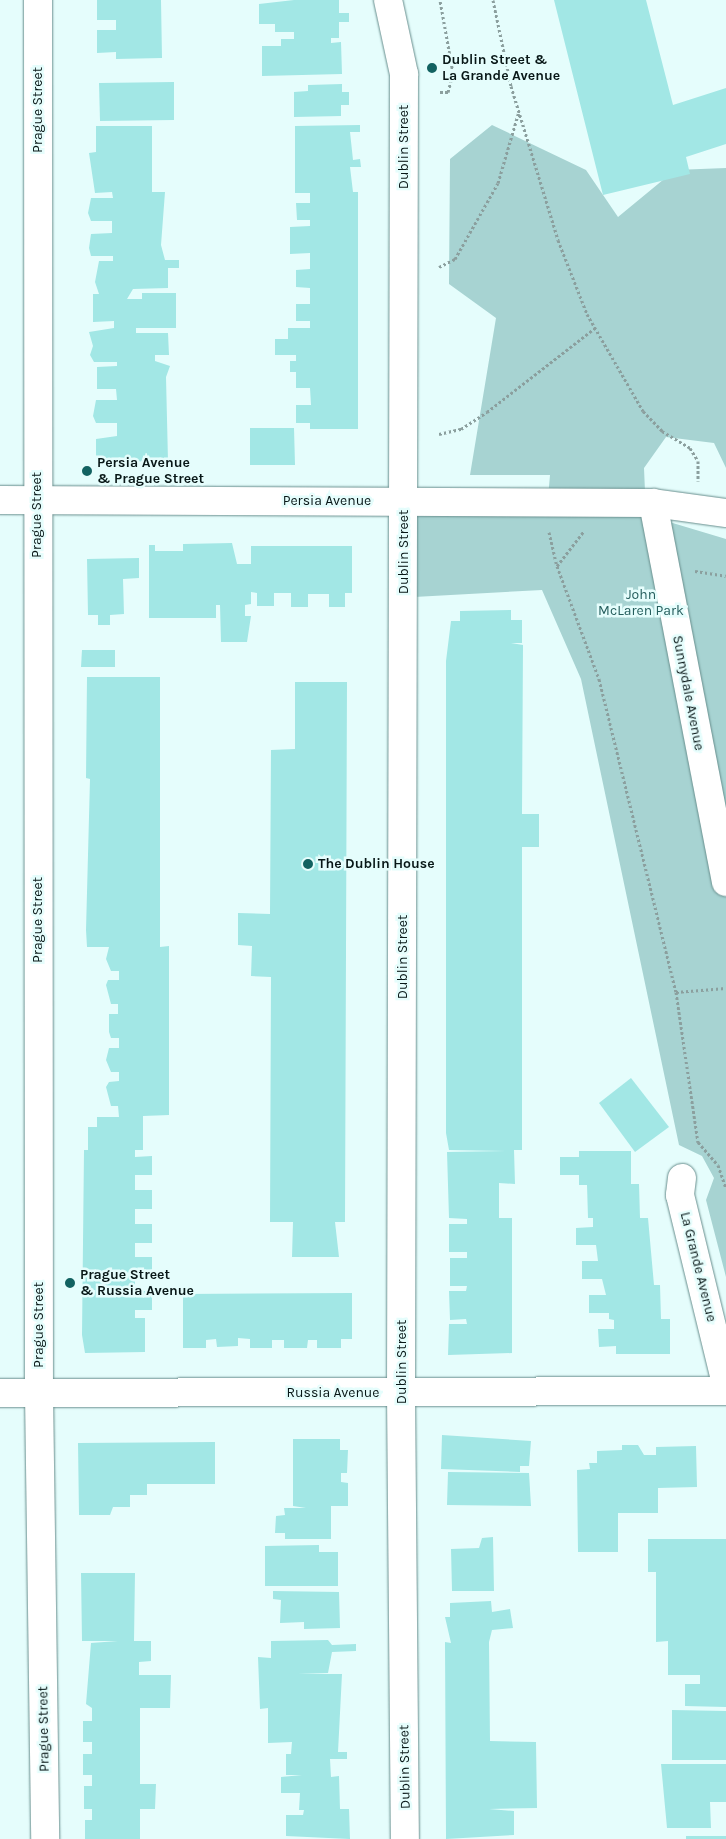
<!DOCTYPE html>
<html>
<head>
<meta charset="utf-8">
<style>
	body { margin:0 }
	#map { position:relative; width:726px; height:1839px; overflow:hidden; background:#e5fdfc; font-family:Karla,sans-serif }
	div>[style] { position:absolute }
	.green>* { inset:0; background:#a7d3d2 }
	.building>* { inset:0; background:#a2e7e5 }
	.path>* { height:3px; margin-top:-1.5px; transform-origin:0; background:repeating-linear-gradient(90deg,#8b9f9e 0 2.5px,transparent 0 5px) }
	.roads { filter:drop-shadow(0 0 1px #688e8d) drop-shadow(0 0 1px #688e8d) }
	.street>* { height:28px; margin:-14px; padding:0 14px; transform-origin:14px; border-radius:14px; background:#fff }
	.secondary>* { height:28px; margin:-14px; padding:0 14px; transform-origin:14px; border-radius:14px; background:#fff }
	.dots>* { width:14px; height:14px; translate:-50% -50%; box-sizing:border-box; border:2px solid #e5fdfc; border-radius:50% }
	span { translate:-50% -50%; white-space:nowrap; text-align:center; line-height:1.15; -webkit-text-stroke:5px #e5fdfc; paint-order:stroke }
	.poi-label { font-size:14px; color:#081717; font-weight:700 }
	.left { translate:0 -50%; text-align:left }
	.street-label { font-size:14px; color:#081717 }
	.park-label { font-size:14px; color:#255e5d }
</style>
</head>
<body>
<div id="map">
	<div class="green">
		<i style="clip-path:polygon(492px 125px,586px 170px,618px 217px,675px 170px,726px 168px,726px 468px,714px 443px,666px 437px,644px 468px,646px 515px,726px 539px,726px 1277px,706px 1200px,714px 1178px,702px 1156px,679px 1145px,581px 679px,542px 590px,414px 597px,410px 509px,547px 510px,550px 475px,470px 475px,496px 318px,449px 284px,450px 159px)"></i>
	</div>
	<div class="building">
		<i style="clip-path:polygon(97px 0,161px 0,162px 58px,116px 59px,116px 52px,97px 53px,97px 30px,116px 30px,116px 20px,97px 20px)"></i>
		<i style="clip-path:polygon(294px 0,339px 0,339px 13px,349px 13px,349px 22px,339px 22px,339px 38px,331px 38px,331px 43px,341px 42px,342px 74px,262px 76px,262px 46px,281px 46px,281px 39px,294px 39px,294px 32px,275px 32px,275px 24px,259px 24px,259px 4px)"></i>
		<i style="clip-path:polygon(554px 0,646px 0,673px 105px,726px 88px,726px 144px,686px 157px,690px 174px,603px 195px)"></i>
		<i style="clip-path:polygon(174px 82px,174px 120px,100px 121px,99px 83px)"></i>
		<i style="clip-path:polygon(342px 84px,342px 92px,349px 92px,349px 105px,341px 105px,341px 116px,294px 117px,294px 92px,308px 91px,308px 85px)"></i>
		<i style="clip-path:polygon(360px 125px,360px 132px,350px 132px,353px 160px,360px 159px,361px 167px,350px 167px,353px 192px,358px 192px,358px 429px,310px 429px,310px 423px,296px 423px,296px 405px,311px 405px,310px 388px,296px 388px,296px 372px,290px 372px,290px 361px,296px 361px,296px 355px,275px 355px,275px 339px,288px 339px,288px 328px,310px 328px,310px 321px,296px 321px,296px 304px,310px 304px,310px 288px,296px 287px,296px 270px,310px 269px,310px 253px,290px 254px,290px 227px,310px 226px,310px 220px,297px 220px,296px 203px,310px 203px,310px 193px,295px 193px,295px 126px)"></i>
		<i style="clip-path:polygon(96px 126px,152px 126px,152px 192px,165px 192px,161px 245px,165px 260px,179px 260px,179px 268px,168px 268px,168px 288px,133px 289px,127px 299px,142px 299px,142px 293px,176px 293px,176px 328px,136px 328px,136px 333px,168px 333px,169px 355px,155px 355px,155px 361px,170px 366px,166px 377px,168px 461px,99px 462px,96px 456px,96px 439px,117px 436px,117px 423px,96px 423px,93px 416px,96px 400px,117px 400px,116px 389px,97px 389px,97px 367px,117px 366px,117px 362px,94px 362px,90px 355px,93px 346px,89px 332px,114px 328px,114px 321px,93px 322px,93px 294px,99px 294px,95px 282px,99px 261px,113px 261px,113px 256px,91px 256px,89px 248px,91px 234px,112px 233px,112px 221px,91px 221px,88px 213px,91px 198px,113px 198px,112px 192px,95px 193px,89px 153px,96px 152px)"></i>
		<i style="clip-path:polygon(250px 428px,294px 428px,295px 465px,250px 465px)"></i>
		<i style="clip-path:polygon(232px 543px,237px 564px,251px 564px,251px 546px,352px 546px,352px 593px,345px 593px,345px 607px,329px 607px,329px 594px,308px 594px,308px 607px,291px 607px,291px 593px,274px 593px,274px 606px,257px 606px,257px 593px,251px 592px,251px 604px,245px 605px,245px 616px,251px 616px,247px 642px,221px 642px,220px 605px,216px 605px,216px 618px,149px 618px,149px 545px,155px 545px,155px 551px,183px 551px,183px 544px)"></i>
		<i style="clip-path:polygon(139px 558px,139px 578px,123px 579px,124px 614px,110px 615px,110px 625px,98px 625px,98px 615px,88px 615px,87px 559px)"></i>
		<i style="clip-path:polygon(511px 610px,511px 620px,522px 620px,522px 643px,511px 643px,523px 645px,522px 814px,539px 814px,539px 847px,522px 847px,522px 1150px,514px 1150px,515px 1184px,499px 1183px,499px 1218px,512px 1218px,512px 1353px,448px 1355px,449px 1324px,467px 1324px,466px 1319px,450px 1320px,449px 1291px,466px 1291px,467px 1286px,450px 1286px,450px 1258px,467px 1258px,467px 1252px,449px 1252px,449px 1224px,467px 1224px,467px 1219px,449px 1218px,447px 1152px,506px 1151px,449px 1150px,446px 1133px,446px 661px,451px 621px,460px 621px,460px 611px)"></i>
		<i style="clip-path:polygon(82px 650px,115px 650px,115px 667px,81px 667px)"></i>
		<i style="clip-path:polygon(87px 677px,160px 677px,160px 947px,169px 946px,169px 1115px,143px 1116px,143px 1150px,135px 1150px,135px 1157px,152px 1156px,152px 1175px,135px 1175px,135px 1190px,152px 1190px,152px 1209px,135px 1209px,135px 1224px,152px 1224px,152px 1243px,135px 1243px,135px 1257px,152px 1257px,152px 1276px,135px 1276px,135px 1291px,152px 1291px,152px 1310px,135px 1310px,135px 1318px,145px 1318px,145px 1352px,85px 1353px,82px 1335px,84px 1150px,88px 1150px,88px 1127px,97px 1127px,97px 1117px,119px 1117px,118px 1106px,111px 1106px,106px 1087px,109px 1082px,119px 1081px,119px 1072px,111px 1072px,106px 1060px,109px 1048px,119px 1048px,119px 1038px,111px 1038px,109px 1032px,109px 1014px,118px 1014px,118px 1004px,111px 1004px,106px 985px,108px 980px,119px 980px,119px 971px,111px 971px,106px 959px,109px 947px,87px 947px,86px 930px,90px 779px,86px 778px)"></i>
		<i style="clip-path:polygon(295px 682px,347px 682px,345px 1222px,335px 1222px,339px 1257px,292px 1257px,293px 1222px,270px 1222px,271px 977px,251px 976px,252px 946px,238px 945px,238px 913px,270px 914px,271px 750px,295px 749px)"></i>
		<i style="clip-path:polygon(631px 1078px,669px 1127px,635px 1152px,599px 1103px)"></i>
		<i style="clip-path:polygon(579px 1151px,631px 1151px,631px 1184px,639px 1184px,640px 1218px,648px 1218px,654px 1285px,660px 1285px,661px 1319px,670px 1319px,670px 1354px,616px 1354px,616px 1346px,599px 1347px,598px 1329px,614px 1329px,614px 1320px,609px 1319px,609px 1313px,589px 1313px,589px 1295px,606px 1295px,602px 1279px,582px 1279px,582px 1261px,598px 1261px,596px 1245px,576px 1245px,576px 1228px,593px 1227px,593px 1218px,588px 1218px,587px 1185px,579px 1185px,579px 1175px,560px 1175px,560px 1157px,579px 1157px)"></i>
		<i style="clip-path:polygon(352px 1293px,352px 1339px,341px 1339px,341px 1348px,317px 1348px,317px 1340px,308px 1340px,307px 1348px,284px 1348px,284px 1340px,272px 1340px,272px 1348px,250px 1348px,250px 1339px,238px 1338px,238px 1346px,217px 1347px,216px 1339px,206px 1340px,206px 1348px,183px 1348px,183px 1294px)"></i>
		<i style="clip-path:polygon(442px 1435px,531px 1441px,529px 1466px,520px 1466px,520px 1472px,441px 1469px)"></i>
		<i style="clip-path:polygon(293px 1439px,340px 1439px,340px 1450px,348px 1450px,347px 1473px,341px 1473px,341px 1482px,348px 1483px,348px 1506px,331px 1506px,331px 1539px,285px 1539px,285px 1533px,275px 1533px,276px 1516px,285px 1515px,284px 1508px,306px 1508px,293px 1506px)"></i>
		<i style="clip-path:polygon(215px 1442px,215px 1484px,147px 1484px,147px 1495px,130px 1495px,130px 1507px,113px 1507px,110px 1515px,79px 1515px,78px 1443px)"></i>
		<i style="clip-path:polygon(622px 1445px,638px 1445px,644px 1455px,656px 1455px,656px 1447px,696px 1446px,697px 1487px,658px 1488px,658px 1513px,618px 1513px,618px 1552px,578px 1552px,577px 1470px,590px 1469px,589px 1463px,597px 1463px,597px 1451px,622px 1450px)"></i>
		<i style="clip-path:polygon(448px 1472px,529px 1473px,531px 1506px,447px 1505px)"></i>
		<i style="clip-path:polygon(493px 1537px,494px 1591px,452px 1591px,451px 1549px,479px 1548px,482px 1538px)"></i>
		<i style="clip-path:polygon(648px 1539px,726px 1539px,726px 1707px,685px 1706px,685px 1684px,700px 1684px,700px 1675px,668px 1675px,668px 1641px,656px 1642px,656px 1572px,648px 1572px)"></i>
		<i style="clip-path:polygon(319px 1545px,319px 1552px,338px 1552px,338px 1586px,265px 1586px,265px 1546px)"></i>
		<i style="clip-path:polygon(81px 1573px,135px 1573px,134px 1641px,151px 1641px,151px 1661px,139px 1662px,139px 1675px,171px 1675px,170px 1708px,140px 1708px,140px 1784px,156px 1784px,155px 1809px,140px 1809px,140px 1839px,85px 1839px,85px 1820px,92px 1820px,92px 1809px,84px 1809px,84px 1786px,92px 1786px,92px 1775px,83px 1775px,83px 1754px,92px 1754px,92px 1742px,83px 1742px,83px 1721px,92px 1721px,92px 1708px,86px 1704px,91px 1643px,118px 1641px,82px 1641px)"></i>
		<i style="clip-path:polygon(273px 1591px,339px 1592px,340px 1628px,304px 1629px,304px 1622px,280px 1623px,281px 1600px,273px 1599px)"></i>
		<i style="clip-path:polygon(491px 1601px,492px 1612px,510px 1609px,513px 1628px,492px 1630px,489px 1642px,490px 1741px,536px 1742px,537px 1808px,489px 1809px,514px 1811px,514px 1835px,446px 1839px,445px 1642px,451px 1643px,445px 1617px,450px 1617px,450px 1603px)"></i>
		<i style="clip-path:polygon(328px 1640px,332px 1645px,356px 1644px,356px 1651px,332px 1652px,328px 1673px,298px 1674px,342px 1674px,338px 1752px,347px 1752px,347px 1759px,330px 1759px,331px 1777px,339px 1776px,340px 1809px,349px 1809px,350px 1839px,286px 1836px,286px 1815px,303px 1815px,304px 1810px,299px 1810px,300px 1793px,281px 1793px,281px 1777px,302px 1775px,286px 1775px,286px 1754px,291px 1754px,292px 1742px,268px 1743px,268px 1708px,260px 1709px,258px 1657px,271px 1658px,271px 1641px)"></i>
		<i style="clip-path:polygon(672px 1710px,726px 1711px,726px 1760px,672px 1760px)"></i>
		<i style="clip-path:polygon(661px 1764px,726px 1764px,726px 1802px,710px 1802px,711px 1828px,667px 1828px)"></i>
		<i style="clip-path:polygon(686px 1836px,726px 1836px,726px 1839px,686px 1839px)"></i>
	</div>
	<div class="path">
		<i style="left:493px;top:0;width:88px;rotate:78.2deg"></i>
		<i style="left:511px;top:86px;width:161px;rotate:73deg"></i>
		<i style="left:558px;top:240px;width:79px;rotate:68.6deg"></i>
		<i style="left:587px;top:314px;width:112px;rotate:60deg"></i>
		<i style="left:643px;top:411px;width:28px;rotate:46deg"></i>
		<i style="left:662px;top:431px;width:33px;rotate:31deg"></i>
		<i style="left:690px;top:448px;width:15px;rotate:58deg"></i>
		<i style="left:698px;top:461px;width:20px;rotate:90deg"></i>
		<i style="left:440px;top:92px;width:8px"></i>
		<i style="left:448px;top:92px;width:20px;rotate:-75deg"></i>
		<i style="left:453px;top:73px;width:74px;rotate:-100.1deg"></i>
		<i style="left:439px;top:267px;width:18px;rotate:-27deg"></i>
		<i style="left:455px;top:259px;width:87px;rotate:-60.5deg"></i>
		<i style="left:498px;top:183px;width:75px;rotate:-73.7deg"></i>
		<i style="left:439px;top:434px;width:23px;rotate:-13deg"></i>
		<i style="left:461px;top:429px;width:31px;rotate:-33deg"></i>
		<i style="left:487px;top:412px;width:137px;rotate:-37.9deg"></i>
		<i style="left:549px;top:532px;width:35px;rotate:77deg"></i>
		<i style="left:557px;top:566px;width:121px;rotate:69.6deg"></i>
		<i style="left:599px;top:679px;width:322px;rotate:76.2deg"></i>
		<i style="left:676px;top:992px;width:152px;rotate:81.7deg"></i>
		<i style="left:698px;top:1142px;width:30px;rotate:49deg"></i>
		<i style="left:718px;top:1165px;width:24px;rotate:71deg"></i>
		<i style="left:557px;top:566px;width:44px;rotate:-52.4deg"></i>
		<i style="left:695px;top:571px;width:31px;rotate:9deg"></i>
		<i style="left:676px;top:992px;width:50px;rotate:-4.6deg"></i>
	</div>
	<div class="roads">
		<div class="street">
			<i style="left:38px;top:0;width:1393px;rotate:89.96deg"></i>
			<i style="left:39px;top:1393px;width:446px;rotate:89.2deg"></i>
			<i style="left:388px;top:0;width:76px;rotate:77.8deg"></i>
			<i style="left:404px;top:74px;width:1319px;rotate:90.13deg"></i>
			<i style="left:401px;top:1393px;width:446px;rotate:89.5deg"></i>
			<i style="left:653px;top:503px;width:386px;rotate:79.1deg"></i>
			<i style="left:682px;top:1178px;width:17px;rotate:97deg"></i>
			<i style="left:680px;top:1195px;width:195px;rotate:76.3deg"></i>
			<i style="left:0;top:1393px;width:726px;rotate:-0.16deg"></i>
		</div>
		<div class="secondary">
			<i style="left:0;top:500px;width:653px;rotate:0.26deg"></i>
			<i style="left:653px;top:503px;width:74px;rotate:7.8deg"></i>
		</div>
	</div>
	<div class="dots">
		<i style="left:432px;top:68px;background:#126261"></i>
		<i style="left:87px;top:471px;background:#126261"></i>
		<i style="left:308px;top:864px;background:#126261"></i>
		<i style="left:70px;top:1283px;background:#126261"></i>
	</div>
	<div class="poi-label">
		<span class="left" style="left:442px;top:68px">Dublin Street &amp;<br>La Grande Avenue</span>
		<span class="left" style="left:97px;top:471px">Persia Avenue<br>&amp; Prague Street</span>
		<span class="left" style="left:318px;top:864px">The Dublin House</span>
		<span class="left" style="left:80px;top:1283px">Prague Street<br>&amp; Russia Avenue</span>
	</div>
	<div class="street-label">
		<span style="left:38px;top:110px;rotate:-90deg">Prague Street</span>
		<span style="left:404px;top:147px;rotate:-90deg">Dublin Street</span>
		<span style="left:327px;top:501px">Persia Avenue</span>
		<span style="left:37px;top:515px;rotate:-90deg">Prague Street</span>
		<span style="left:404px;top:552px;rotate:-90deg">Dublin Street</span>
		<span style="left:688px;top:693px;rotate:79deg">Sunnydale Avenue</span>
		<span style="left:38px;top:920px;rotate:-90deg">Prague Street</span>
		<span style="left:403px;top:957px;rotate:-90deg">Dublin Street</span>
		<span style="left:698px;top:1267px;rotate:76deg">La Grande Avenue</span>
		<span style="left:39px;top:1325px;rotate:-90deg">Prague Street</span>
		<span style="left:402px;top:1362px;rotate:-90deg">Dublin Street</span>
		<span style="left:333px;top:1393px">Russia Avenue</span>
		<span style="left:44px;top:1729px;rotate:-91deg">Prague Street</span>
		<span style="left:405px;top:1767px;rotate:-91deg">Dublin Street</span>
	</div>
	<div class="park-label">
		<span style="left:641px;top:603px">John<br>McLaren Park</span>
	</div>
</div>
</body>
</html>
